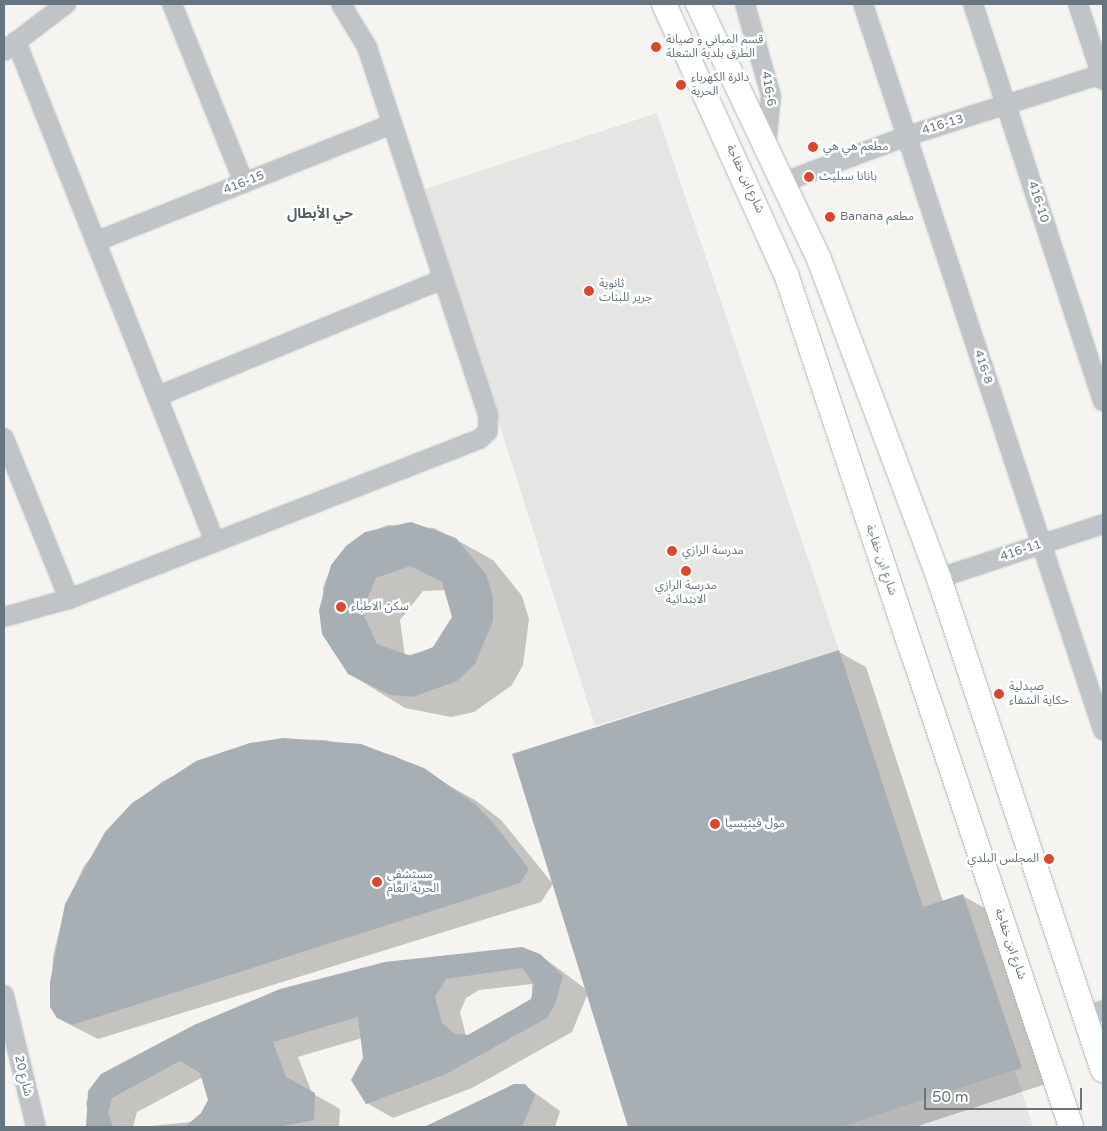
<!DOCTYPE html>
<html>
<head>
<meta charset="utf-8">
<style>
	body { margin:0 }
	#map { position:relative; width:1107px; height:1131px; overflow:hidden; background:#f5f4f1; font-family:"Varela Round","Noto Sans Arabic",sans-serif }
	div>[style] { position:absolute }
	.built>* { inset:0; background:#e5e6e4 }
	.shadow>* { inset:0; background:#0003 }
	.building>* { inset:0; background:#a7afb4 }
	.roads { filter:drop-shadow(0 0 1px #b0b6ba) drop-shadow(0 0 1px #b0b6ba) }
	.street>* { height:18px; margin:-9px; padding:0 9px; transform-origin:9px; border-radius:9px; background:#c0c4c7 }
	.secondary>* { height:24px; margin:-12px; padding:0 12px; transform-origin:12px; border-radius:12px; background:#fff }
	.dots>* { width:14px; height:14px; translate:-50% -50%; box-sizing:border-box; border:2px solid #fff; border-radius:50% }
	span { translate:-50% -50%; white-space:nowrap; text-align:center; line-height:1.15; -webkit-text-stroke:5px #fff; paint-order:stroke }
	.poi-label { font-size:12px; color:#657681 }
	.left { translate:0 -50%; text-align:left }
	.right { translate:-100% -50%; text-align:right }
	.street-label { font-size:12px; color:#657681 }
	.neighbourhood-label { font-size:14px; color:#525f66; font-weight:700 }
	.frame { position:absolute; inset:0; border:5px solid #657681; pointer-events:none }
	.scale { position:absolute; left:924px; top:1088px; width:158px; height:22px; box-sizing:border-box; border:2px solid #657681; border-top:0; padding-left:6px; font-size:15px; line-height:18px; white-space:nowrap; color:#657681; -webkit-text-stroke:4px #fff; paint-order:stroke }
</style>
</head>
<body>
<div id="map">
	<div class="built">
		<i style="clip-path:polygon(657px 113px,839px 650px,595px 726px,425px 189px)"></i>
		<i style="clip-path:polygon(1015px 1070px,1033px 1127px,842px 1127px,980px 1082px)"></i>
	</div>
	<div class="shadow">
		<i style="clip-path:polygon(evenodd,388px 525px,434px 528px,455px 539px,493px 560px,522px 596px,529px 619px,523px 665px,512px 685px,474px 712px,451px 717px,405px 708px,348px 673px,324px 633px,323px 587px,332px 565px,366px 533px,388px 525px,447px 590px,453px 617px,434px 648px,405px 656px,400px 620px,423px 591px,447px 590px)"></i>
		<i style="clip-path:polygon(evenodd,839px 652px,866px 667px,943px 902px,963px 896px,990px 911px,1049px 1083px,915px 1127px,629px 1127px,588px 993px,572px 1032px,472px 1088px,393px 1118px,367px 1103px,362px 1038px,298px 1057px,312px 1093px,340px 1109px,339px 1127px,141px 1127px,190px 1122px,202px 1114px,209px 1100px,203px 1077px,137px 1112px,133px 1127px,91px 1127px,86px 1103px,94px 1083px,195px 1026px,540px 955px,587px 990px,839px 652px,532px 984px,532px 1000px,466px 1036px,460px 1012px,466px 998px,479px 990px,532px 984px)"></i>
		<i style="clip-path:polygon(283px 739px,325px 740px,395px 756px,475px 800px,501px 820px,553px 884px,541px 902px,98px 1039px,63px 1021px,51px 1007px,53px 956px,66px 904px,84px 866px,133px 804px,163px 781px,225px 751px)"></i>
		<i style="clip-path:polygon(524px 1085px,560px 1111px,555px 1127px,424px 1127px)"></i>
	</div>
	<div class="building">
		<i style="clip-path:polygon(evenodd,411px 522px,456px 538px,486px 574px,493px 597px,493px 621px,475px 664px,457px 681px,413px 697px,390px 695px,348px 674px,322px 634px,319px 610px,331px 565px,346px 546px,365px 532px,411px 522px,410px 566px,442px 582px,452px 617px,433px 647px,411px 656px,377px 644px,362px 611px,376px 578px,410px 566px)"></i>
		<i style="clip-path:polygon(839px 650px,923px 907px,963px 894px,1022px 1068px,841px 1127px,628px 1127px,512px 754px)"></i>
		<i style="clip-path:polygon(283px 738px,361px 744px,424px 768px,475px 804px,495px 825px,529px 869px,520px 883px,72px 1025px,57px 1018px,50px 1007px,50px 982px,65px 904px,105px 832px,132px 803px,196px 761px,250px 743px)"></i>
		<i style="clip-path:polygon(evenodd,522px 947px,540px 954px,563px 976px,555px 1005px,547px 1018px,446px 1074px,366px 1104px,351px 1080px,363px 1058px,358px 1017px,273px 1042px,286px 1077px,315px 1093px,314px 1120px,278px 1127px,185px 1127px,201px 1113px,208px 1100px,200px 1073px,180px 1061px,112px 1098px,108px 1113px,113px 1127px,86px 1127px,88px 1091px,101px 1074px,194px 1025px,280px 989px,385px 962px,522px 947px,522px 968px,534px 984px,531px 999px,468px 1035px,455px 1034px,442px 1023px,435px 997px,446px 979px,522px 968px)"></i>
		<i style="clip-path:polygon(514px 1084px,525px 1084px,535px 1095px,522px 1127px,424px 1127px)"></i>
	</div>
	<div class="roads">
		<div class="street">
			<i style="left:172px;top:4px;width:193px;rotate:68.1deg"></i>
			<i style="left:745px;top:4px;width:96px;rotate:74.2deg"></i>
			<i style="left:771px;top:96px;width:50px;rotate:95.7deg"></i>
			<i style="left:863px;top:4px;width:765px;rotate:71.71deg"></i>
			<i style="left:973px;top:4px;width:418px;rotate:71.9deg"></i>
			<i style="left:1078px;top:4px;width:80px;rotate:71.8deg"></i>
			<i style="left:16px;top:41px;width:539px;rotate:68.34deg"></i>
			<i style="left:4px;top:51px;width:78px;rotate:-37.2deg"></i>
			<i style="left:784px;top:182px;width:131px;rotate:-20.5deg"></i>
			<i style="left:907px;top:136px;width:206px;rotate:-17.6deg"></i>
			<i style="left:97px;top:241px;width:317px;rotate:-21.6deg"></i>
			<i style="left:158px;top:396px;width:308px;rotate:-22.3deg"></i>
			<i style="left:4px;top:438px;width:174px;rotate:68deg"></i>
			<i style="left:939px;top:578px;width:173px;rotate:-18.2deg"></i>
			<i style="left:4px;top:617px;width:67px;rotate:-15.5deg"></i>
			<i style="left:69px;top:599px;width:441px;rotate:-21.3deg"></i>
			<i style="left:480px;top:439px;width:11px;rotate:-45deg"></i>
			<i style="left:488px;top:431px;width:16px;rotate:-90deg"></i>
			<i style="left:488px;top:415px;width:387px;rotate:-108.2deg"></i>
			<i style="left:367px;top:47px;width:50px;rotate:-121.2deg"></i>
			<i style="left:4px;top:995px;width:136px;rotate:76.4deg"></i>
			<i style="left:1086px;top:1016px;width:18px;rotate:-19deg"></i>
		</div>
		<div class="secondary">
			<i style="left:664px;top:4px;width:299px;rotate:65.7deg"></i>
			<i style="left:787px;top:277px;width:896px;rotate:71.52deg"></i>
			<i style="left:698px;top:4px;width:282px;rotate:64.6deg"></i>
			<i style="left:819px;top:259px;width:341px;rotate:69.4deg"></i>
			<i style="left:939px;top:578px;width:519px;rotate:71.57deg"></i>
		</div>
	</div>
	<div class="dots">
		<i style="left:656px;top:47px;background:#da472c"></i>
		<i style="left:681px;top:85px;background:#da472c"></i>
		<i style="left:813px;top:147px;background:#da472c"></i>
		<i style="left:809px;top:177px;background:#da472c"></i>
		<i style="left:830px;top:217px;background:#da472c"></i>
		<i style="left:589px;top:291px;background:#da472c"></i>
		<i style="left:672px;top:551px;background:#da472c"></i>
		<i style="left:686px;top:571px;background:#da472c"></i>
		<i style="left:341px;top:607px;background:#da472c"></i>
		<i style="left:999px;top:694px;background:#da472c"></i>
		<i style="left:715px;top:824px;background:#da472c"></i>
		<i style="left:1049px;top:859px;background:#da472c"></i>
		<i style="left:377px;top:882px;background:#da472c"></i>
	</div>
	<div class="poi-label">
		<span class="left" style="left:666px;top:47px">قسم المباني و صيانة<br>الطرق بلدية الشعلة</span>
		<span class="left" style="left:691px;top:85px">دائرة الكهرباء<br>الحرية</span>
		<span class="left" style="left:823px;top:147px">مطعم هي هي</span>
		<span class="left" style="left:819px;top:177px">بانانا سبليت</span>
		<span class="left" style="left:840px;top:217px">Banana مطعم</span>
		<span class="left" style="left:599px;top:291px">ثانوية<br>جرير للبنات</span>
		<span class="left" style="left:682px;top:551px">مدرسة الرازي</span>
		<span style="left:686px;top:593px">مدرسة الرازي<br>الابتدائية</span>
		<span class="left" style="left:351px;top:607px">سكن الاطباء</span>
		<span class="left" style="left:1009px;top:694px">صيدلية<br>حكاية الشفاء</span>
		<span class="left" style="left:725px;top:824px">مول فينيسيا</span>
		<span class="right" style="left:1039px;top:859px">المجلس البلدي</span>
		<span class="left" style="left:387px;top:882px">مستشفى<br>الحرية العام</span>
	</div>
	<div class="street-label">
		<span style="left:768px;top:89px;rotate:80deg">416-6</span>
		<span style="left:943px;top:125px;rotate:-17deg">416-13</span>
		<span style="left:745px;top:179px;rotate:65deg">شارع ابن خفاجة</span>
		<span style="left:244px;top:183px;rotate:-22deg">416-15</span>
		<span style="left:1038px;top:202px;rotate:72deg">416-10</span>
		<span style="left:983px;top:367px;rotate:72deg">416-8</span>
		<span style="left:1021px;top:551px;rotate:-18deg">416-11</span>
		<span style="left:881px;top:560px;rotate:71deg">شارع ابن خفاجة</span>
		<span style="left:1010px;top:944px;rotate:71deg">شارع ابن خفاجة</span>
		<span style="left:23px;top:1076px;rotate:76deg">شارع 20</span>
	</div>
	<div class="neighbourhood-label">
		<span style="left:320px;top:214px">حي الأبطال</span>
	</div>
	<div class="frame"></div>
	<div class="scale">50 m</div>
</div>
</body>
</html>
